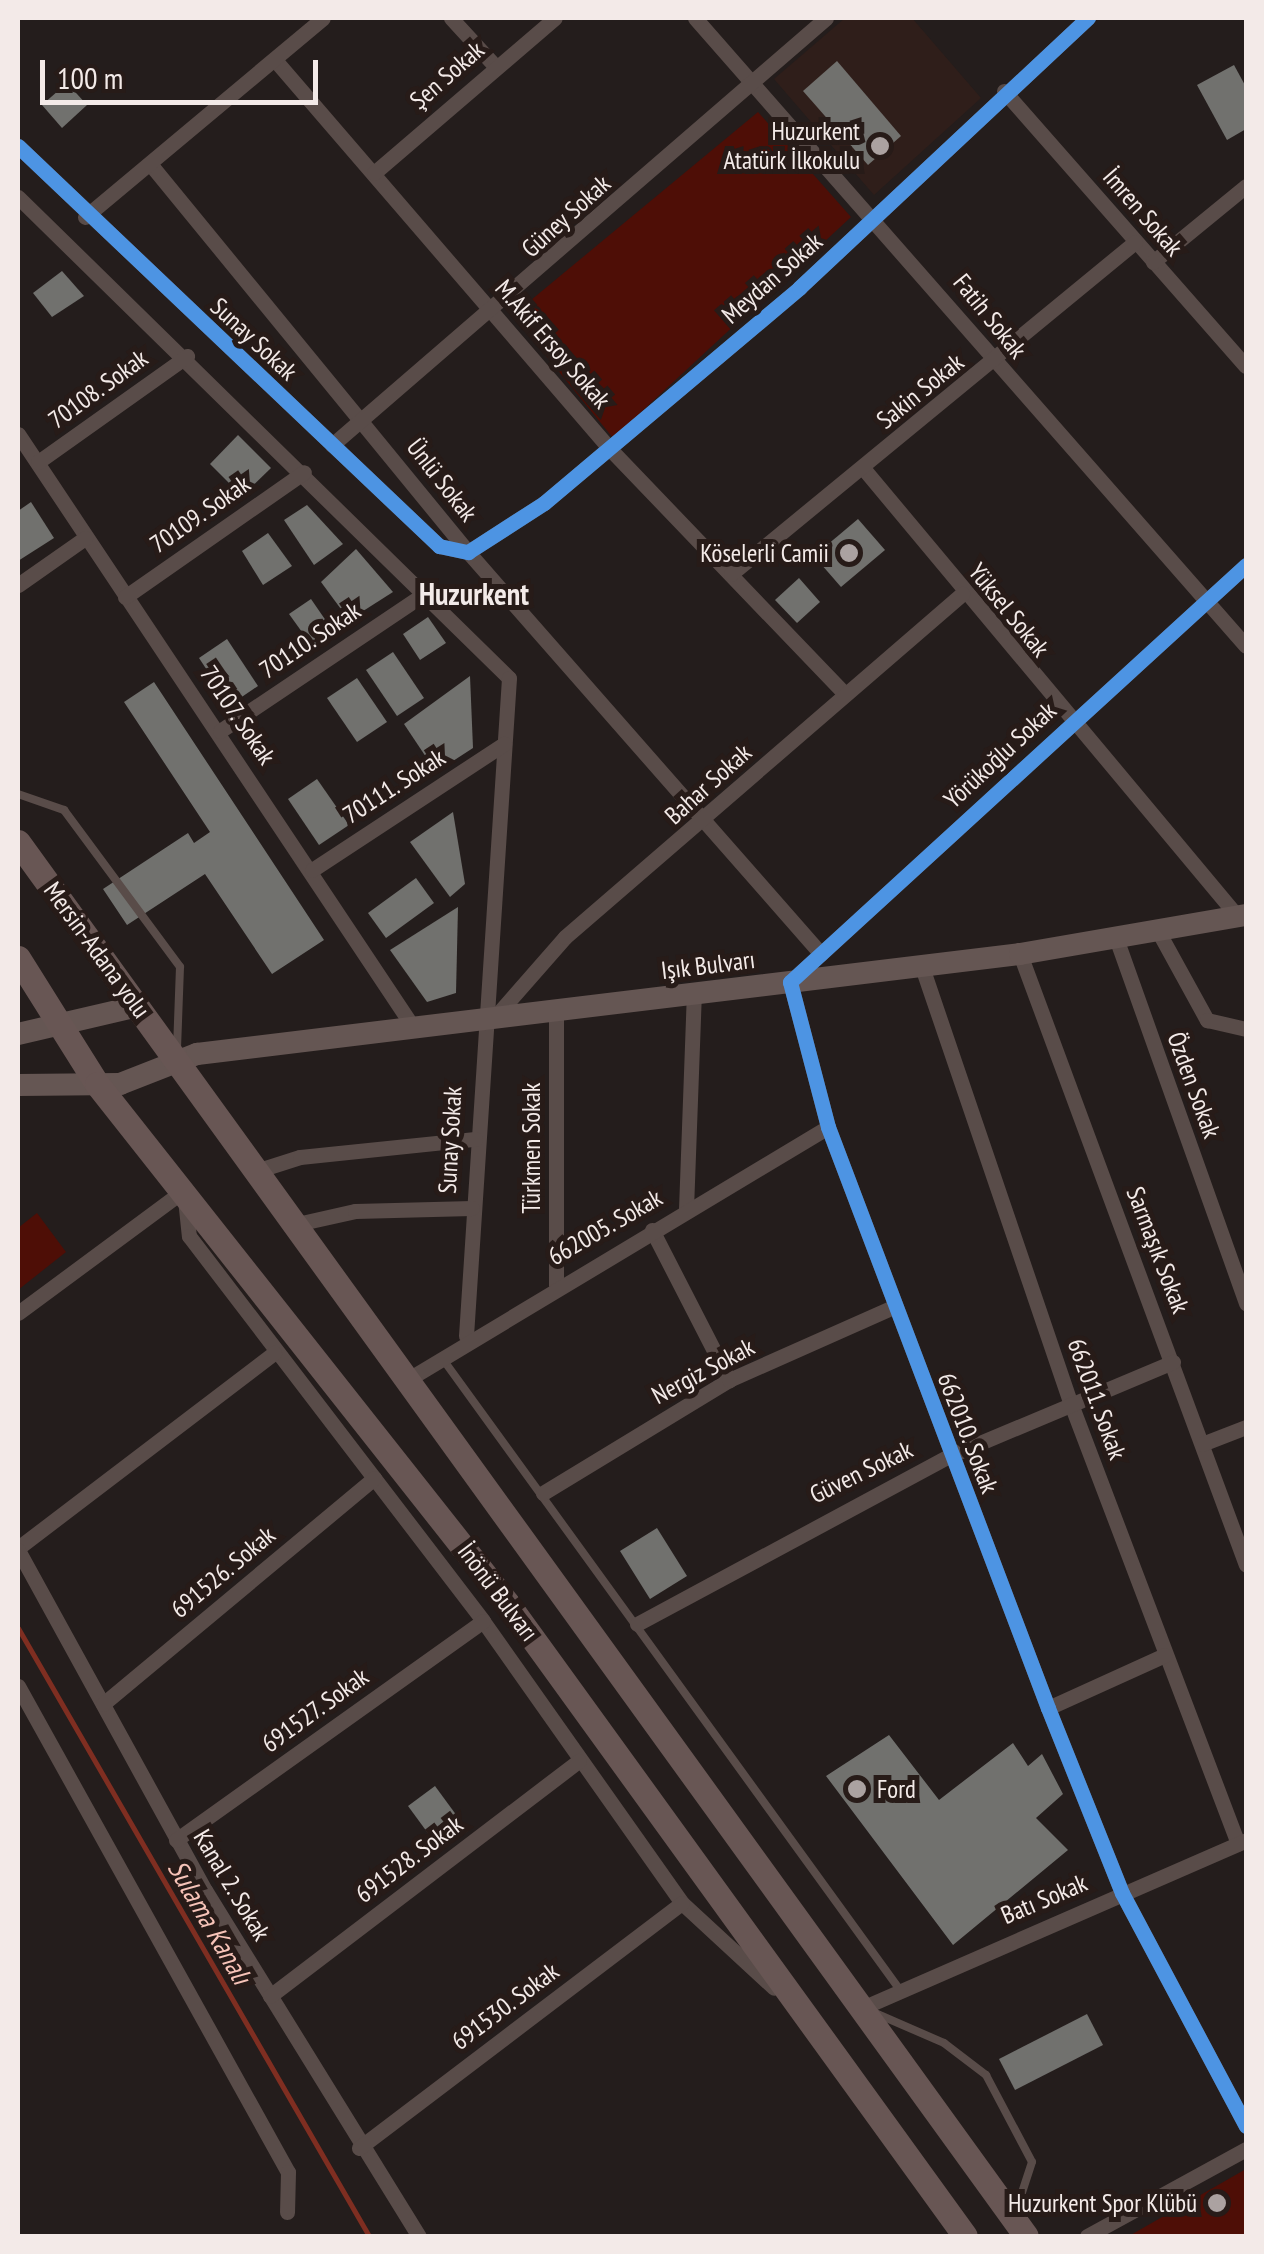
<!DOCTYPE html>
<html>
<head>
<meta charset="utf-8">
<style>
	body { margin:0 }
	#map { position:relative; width:1264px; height:2254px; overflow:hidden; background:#241d1c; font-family:"PT Sans Narrow",sans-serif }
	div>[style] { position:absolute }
	.built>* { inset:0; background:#2f1e1a }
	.green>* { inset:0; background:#4e0e06 }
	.stream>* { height:5px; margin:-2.5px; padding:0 2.5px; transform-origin:2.5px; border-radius:2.5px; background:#7f2e21 }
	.building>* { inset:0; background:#71716e }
	.service>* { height:8px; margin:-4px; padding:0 4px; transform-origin:4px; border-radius:4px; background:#594c49 }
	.minor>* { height:15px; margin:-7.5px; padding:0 7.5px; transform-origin:7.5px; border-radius:7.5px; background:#594c49 }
	.secondary>* { height:22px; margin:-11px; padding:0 11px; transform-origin:11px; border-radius:11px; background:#655653 }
	.trunk>* { height:25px; margin:-12.5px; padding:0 12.5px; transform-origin:12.5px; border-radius:12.5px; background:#685654 }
	.cycleway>* { height:15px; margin:-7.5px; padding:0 7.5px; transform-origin:7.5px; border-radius:7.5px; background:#4d94e3 }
	.dots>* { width:28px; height:28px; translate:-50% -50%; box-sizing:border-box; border:5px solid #271b18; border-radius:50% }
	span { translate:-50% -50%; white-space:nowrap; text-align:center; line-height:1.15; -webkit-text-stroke:10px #271b18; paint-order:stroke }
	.street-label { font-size:25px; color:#f3eae8 }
	.poi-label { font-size:25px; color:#f3eae8 }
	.right { translate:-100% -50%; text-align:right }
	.left { translate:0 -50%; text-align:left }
	.water-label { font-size:28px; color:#f6c3b8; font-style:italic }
	.quarter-label { font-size:30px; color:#f3eae8; font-weight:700 }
	.frame { position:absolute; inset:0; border:20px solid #f3eae8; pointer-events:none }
	.scale { position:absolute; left:40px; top:60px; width:278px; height:45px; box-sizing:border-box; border:5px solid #f3eae8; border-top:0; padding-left:12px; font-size:30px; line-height:35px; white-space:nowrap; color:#f3eae8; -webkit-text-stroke:8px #271b18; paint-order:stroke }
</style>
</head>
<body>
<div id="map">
	<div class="built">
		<i style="clip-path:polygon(845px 18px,912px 18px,981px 98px,874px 195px,774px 79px)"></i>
	</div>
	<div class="green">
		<i style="clip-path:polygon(758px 112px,851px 217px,613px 438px,513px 315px)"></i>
		<i style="clip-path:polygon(37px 1213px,66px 1252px,18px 1290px,18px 1228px)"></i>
		<i style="clip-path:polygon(1246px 2169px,1246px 2236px,1129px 2236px)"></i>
	</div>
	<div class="stream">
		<i style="left:18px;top:1628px;width:702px;rotate:60deg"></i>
	</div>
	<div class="building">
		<i style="clip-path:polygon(837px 61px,901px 136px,868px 165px,803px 91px)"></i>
		<i style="clip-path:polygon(1234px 65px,1246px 87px,1246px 129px,1227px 140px,1197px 85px)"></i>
		<i style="clip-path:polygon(67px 83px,87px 105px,62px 128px,42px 105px)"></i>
		<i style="clip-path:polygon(62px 271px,84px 296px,52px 317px,33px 293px)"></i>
		<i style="clip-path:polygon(238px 435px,271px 468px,242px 496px,210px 464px)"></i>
		<i style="clip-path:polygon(31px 502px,54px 538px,18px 561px,18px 511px)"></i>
		<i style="clip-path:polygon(307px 505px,343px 544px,314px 565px,284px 520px)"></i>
		<i style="clip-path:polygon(858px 519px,885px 550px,841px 587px,814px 556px)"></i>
		<i style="clip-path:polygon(268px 533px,292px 566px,263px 585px,242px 551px)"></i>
		<i style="clip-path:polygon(356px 549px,393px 592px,349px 620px,321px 582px)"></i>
		<i style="clip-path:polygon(799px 578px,820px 602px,797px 623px,775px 600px)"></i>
		<i style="clip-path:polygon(311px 599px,333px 631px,312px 646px,289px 614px)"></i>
		<i style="clip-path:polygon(428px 617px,446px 643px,420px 660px,403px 634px)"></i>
		<i style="clip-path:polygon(227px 639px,258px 686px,230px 705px,199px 658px)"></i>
		<i style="clip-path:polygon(393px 652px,424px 698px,397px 716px,366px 670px)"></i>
		<i style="clip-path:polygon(470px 676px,473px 748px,436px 772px,404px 724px)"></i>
		<i style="clip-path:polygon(357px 678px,387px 722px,357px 742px,327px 698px)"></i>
		<i style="clip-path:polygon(154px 682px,324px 940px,272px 974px,205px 874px,127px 925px,103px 889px,188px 833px,194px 843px,210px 832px,124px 702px)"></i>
		<i style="clip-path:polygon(317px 779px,349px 825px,319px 845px,288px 799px)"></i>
		<i style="clip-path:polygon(453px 812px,465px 884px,450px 897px,410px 842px)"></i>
		<i style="clip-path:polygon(416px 878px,434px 903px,386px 938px,368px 913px)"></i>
		<i style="clip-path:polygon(458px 907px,456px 993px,427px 1002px,390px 950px)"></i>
		<i style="clip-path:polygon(657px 1528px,687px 1576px,650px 1599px,620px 1551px)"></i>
		<i style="clip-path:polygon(889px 1735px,939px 1800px,1013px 1743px,1028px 1766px,1042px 1754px,1063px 1794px,1036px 1818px,1068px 1850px,953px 1945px,826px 1776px)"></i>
		<i style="clip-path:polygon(435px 1786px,468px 1831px,441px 1851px,408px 1806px)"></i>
		<i style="clip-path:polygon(1087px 2014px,1103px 2045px,1015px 2090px,999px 2059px)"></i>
	</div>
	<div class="service">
		<i style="left:18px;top:794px;width:49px;rotate:19.2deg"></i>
		<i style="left:64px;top:810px;width:195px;rotate:53.5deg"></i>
		<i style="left:180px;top:967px;width:82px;rotate:92.1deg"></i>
		<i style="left:442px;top:1358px;width:781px;rotate:54.07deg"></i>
		<i style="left:875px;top:2013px;width:75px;rotate:23.5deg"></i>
		<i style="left:944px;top:2043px;width:53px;rotate:37.3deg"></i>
		<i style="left:986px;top:2075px;width:98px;rotate:62.1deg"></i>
		<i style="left:1032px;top:2162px;width:55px;rotate:108.1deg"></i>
	</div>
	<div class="minor">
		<i style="left:451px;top:18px;width:65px;rotate:47.5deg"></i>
		<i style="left:695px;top:18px;width:835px;rotate:48.74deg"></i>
		<i style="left:275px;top:60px;width:513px;rotate:49.27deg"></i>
		<i style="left:610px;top:449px;width:339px;rotate:46.2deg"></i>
		<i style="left:1004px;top:91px;width:366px;rotate:48.7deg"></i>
		<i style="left:18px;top:146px;width:581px;rotate:43.53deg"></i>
		<i style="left:439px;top:546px;width:30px;rotate:12deg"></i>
		<i style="left:468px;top:552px;width:90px;rotate:-32.8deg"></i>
		<i style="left:544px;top:503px;width:334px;rotate:-40.1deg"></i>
		<i style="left:799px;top:288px;width:396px;rotate:-43.1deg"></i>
		<i style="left:151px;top:165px;width:500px;rotate:50.68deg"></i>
		<i style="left:468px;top:552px;width:535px;rotate:48.71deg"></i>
		<i style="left:374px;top:173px;width:238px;rotate:-40.6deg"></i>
		<i style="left:18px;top:197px;width:687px;rotate:44.41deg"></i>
		<i style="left:509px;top:678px;width:659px;rotate:93.74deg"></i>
		<i style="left:85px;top:217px;width:310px;rotate:-39.9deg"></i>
		<i style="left:1153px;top:262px;width:120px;rotate:-39.3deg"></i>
		<i style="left:18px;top:434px;width:713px;rotate:56.33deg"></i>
		<i style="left:332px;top:445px;width:653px;rotate:-40.84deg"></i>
		<i style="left:38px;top:462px;width:183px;rotate:-35.4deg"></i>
		<i style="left:863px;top:468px;width:585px;rotate:50.13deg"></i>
		<i style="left:1246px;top:565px;width:618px;rotate:137.56deg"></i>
		<i style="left:790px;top:982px;width:150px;rotate:75.3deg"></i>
		<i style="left:828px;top:1127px;width:621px;rotate:69.26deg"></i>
		<i style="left:1048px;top:1708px;width:199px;rotate:68.2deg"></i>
		<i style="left:1122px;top:1893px;width:264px;rotate:62deg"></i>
		<i style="left:731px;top:574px;width:523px;rotate:-39.41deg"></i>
		<i style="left:18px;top:585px;width:82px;rotate:-35deg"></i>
		<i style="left:125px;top:597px;width:218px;rotate:-34.9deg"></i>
		<i style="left:220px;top:731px;width:251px;rotate:-33.9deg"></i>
		<i style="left:312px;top:870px;width:230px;rotate:-33.3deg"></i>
		<i style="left:1158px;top:931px;width:102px;rotate:61.2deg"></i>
		<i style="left:1207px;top:1020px;width:40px;rotate:13deg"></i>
		<i style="left:1116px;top:938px;width:388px;rotate:70.4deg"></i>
		<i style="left:1020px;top:954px;width:651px;rotate:69.7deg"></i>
		<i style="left:922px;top:967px;width:462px;rotate:71.2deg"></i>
		<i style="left:1071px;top:1404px;width:470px;rotate:69.2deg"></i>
		<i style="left:556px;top:1010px;width:275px;rotate:90deg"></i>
		<i style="left:495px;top:1017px;width:106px;rotate:-48.8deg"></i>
		<i style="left:565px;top:937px;width:525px;rotate:-40.83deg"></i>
		<i style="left:256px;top:1171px;width:46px;rotate:-17.7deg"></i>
		<i style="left:300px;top:1157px;width:176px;rotate:-5.9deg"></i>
		<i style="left:185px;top:1199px;width:37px;rotate:84deg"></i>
		<i style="left:189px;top:1236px;width:484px;rotate:52.6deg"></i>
		<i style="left:483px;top:1621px;width:345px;rotate:54.8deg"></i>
		<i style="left:682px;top:1903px;width:125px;rotate:42.7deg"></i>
		<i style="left:686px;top:1209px;width:215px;rotate:-87.9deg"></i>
		<i style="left:297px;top:1224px;width:59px;rotate:-12.6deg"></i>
		<i style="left:355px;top:1211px;width:117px;rotate:-1.5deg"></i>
		<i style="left:652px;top:1230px;width:169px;rotate:62.8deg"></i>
		<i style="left:18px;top:1313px;width:207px;rotate:-36.5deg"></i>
		<i style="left:412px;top:1377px;width:485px;rotate:-31deg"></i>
		<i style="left:1202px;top:1444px;width:47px;rotate:-21.1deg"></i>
		<i style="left:543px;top:1493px;width:218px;rotate:-31.3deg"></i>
		<i style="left:729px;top:1380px;width:180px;rotate:-24deg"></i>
		<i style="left:18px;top:1548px;width:322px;rotate:-37.3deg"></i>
		<i style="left:18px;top:1550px;width:388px;rotate:61.2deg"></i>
		<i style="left:205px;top:1890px;width:407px;rotate:58.3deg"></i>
		<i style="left:637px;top:1624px;width:354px;rotate:-28.3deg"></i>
		<i style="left:949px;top:1456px;width:243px;rotate:-22.8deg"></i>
		<i style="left:18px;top:1686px;width:556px;rotate:60.95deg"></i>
		<i style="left:288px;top:2172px;width:40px;rotate:91.4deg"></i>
		<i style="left:103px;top:1704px;width:353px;rotate:-39.8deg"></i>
		<i style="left:1048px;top:1708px;width:128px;rotate:-24.4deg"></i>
		<i style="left:176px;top:1840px;width:377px;rotate:-35.5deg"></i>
		<i style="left:270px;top:1996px;width:388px;rotate:-37.3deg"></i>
		<i style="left:862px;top:2008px;width:419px;rotate:-23.6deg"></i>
		<i style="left:359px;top:2148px;width:405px;rotate:-37.2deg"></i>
		<i style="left:1087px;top:2236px;width:181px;rotate:-28.7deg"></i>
	</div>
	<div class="secondary">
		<i style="left:18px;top:1034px;width:123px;rotate:-13.1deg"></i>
		<i style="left:18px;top:1085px;width:102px;rotate:-0.6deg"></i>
		<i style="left:120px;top:1084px;width:83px;rotate:-21.3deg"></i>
		<i style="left:197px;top:1054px;width:829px;rotate:-6.93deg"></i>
		<i style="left:1020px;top:954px;width:229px;rotate:-9.8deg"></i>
	</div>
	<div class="trunk">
		<i style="left:18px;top:842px;width:1720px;rotate:54.13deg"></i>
		<i style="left:18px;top:958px;width:149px;rotate:57.9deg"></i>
		<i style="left:97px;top:1084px;width:661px;rotate:51.69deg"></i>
		<i style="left:507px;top:1603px;width:781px;rotate:54.11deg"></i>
	</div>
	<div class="cycleway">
		<i style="left:18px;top:146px;width:581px;rotate:43.53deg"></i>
		<i style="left:439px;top:546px;width:30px;rotate:12deg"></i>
		<i style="left:468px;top:552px;width:90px;rotate:-32.8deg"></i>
		<i style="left:544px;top:503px;width:334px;rotate:-40.1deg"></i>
		<i style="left:799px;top:288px;width:396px;rotate:-43.1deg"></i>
		<i style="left:1246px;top:565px;width:618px;rotate:137.56deg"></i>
		<i style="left:790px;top:982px;width:150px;rotate:75.3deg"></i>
		<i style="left:828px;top:1127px;width:621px;rotate:69.26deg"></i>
		<i style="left:1048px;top:1708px;width:199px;rotate:68.2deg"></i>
		<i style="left:1122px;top:1893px;width:264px;rotate:62deg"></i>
	</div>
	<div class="dots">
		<i style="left:880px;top:146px;background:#aba2a1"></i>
		<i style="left:849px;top:553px;background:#aba2a1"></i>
		<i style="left:857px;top:1789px;background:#aba2a1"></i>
		<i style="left:1217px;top:2203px;background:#aba2a1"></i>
	</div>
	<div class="street-label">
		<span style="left:447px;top:75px;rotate:-41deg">Şen Sokak</span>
		<span style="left:1143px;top:212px;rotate:49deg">İmren Sokak</span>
		<span style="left:566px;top:216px;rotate:-42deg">Güney Sokak</span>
		<span style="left:772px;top:278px;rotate:-41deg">Meydan Sokak</span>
		<span style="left:990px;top:316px;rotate:51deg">Fatih Sokak</span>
		<span style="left:254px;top:339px;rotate:43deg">Sunay Sokak</span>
		<span style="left:553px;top:344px;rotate:49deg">M.Akif Ersoy Sokak</span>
		<span style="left:98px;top:389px;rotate:-36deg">70108. Sokak</span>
		<span style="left:920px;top:391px;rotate:-39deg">Sakin Sokak</span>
		<span style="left:442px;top:480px;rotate:52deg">Ünlü Sokak</span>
		<span style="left:200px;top:514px;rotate:-35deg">70109. Sokak</span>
		<span style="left:1009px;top:610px;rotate:51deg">Yüksel Sokak</span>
		<span style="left:310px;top:640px;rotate:-34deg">70110. Sokak</span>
		<span style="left:238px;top:715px;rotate:56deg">70107. Sokak</span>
		<span style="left:1000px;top:755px;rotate:-43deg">Yörükoğlu Sokak</span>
		<span style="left:708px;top:784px;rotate:-42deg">Bahar Sokak</span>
		<span style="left:394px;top:786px;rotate:-33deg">70111. Sokak</span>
		<span style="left:97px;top:950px;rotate:54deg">Mersin-Adana yolu</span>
		<span style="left:708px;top:965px;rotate:-7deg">Işık Bulvarı</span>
		<span style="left:1194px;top:1085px;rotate:70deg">Özden Sokak</span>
		<span style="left:450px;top:1140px;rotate:-87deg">Sunay Sokak</span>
		<span style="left:531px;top:1148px;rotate:-90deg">Türkmen Sokak</span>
		<span style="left:605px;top:1227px;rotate:-30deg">662005. Sokak</span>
		<span style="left:1158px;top:1250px;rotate:69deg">Sarmaşık Sokak</span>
		<span style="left:703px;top:1371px;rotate:-28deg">Nergiz Sokak</span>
		<span style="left:1097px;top:1399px;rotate:70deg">662011. Sokak</span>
		<span style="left:968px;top:1433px;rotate:69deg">662010. Sokak</span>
		<span style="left:861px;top:1472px;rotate:-26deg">Güven Sokak</span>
		<span style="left:223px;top:1572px;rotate:-40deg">691526. Sokak</span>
		<span style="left:498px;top:1592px;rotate:53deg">İnönü Bulvarı</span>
		<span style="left:315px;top:1710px;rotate:-36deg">691527. Sokak</span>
		<span style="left:409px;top:1859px;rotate:-37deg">691528. Sokak</span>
		<span style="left:232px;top:1885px;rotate:59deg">Kanal 2. Sokak</span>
		<span style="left:1044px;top:1899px;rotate:-23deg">Batı Sokak</span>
		<span style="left:505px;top:2006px;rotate:-37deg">691530. Sokak</span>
	</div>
	<div class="poi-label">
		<span class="right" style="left:860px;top:146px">Huzurkent<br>Atatürk İlkokulu</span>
		<span class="right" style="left:829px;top:553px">Köselerli Camii</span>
		<span class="left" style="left:877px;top:1789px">Ford</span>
		<span class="right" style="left:1197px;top:2203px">Huzurkent Spor Klübü</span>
	</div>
	<div class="water-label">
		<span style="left:210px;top:1922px;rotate:60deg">Sulama Kanalı</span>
	</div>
	<div class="quarter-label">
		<span style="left:474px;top:594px">Huzurkent</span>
	</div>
	<div class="frame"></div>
	<div class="scale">100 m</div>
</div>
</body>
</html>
